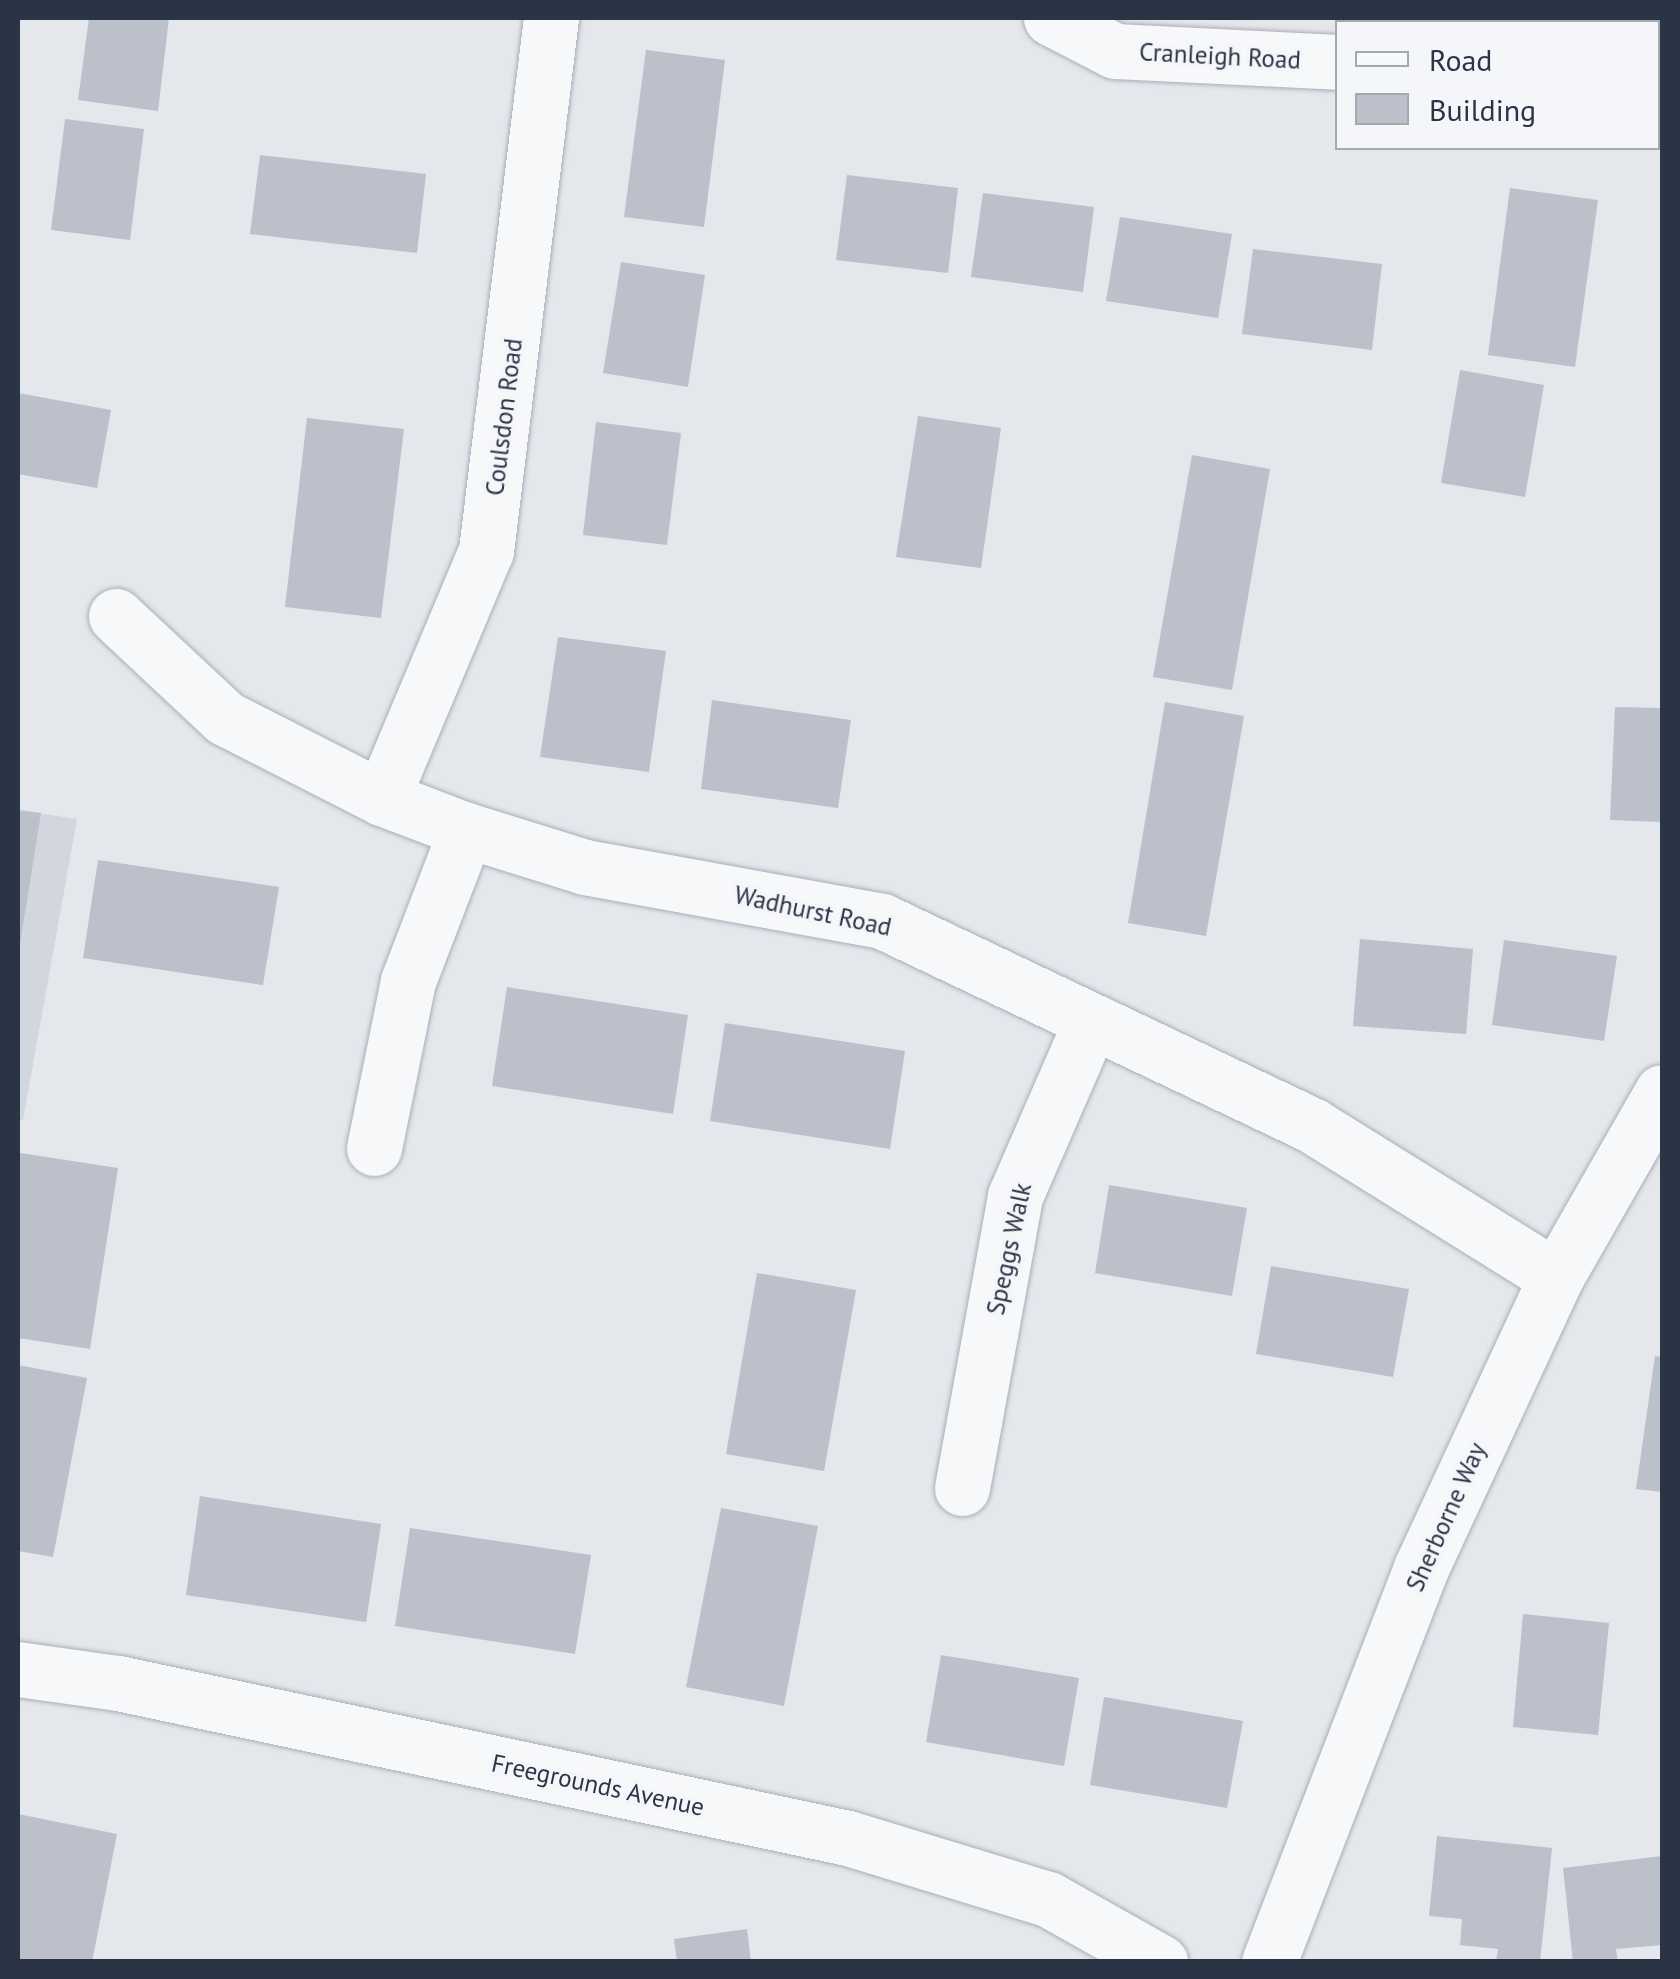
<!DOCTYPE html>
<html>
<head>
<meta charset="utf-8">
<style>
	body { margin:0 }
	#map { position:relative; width:1680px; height:1979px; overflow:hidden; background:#e4e7ec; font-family:"PT Sans",sans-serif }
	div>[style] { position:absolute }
	.built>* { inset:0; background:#d2d6de }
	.building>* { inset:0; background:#bbc0ca }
	.roads { filter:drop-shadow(0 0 2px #a9aeb7) drop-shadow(0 0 2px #a9aeb7) }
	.minor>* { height:55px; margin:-27.5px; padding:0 27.5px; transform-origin:27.5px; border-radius:27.5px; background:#f7f8fa }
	span { translate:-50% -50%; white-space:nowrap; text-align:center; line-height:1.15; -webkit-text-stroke:8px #f4f6f9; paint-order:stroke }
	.street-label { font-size:25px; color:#2b3445 }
	.frame { position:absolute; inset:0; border:20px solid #2b3445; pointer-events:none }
	.legend { position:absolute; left:1335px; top:20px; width:325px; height:130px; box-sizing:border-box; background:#f4f6f9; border:2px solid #a4a8b1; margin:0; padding:12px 18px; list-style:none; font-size:30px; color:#2b3445 }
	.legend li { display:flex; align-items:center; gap:20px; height:50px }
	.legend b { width:50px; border:2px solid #a4a8b1 }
</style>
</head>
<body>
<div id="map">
	<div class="built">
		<i style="clip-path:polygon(18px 810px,77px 819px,23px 1120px,18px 1120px)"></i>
	</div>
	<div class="building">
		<i style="clip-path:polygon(89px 18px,169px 18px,158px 111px,78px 100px)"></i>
		<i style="clip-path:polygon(1496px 18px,1610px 18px,1610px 22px,1495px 22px)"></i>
		<i style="clip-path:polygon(1631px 18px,1662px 18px,1662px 56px,1658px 56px,1658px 22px,1630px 22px)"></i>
		<i style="clip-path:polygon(646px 50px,725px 60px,704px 227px,624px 217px)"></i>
		<i style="clip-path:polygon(65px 119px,144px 129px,130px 240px,51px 230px)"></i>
		<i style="clip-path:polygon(260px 155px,426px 174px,417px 253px,250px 234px)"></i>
		<i style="clip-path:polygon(847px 175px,958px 188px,948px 273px,836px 260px)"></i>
		<i style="clip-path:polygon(1510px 188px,1598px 200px,1575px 367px,1488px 355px)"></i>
		<i style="clip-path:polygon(983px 193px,1094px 207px,1083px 292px,971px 277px)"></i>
		<i style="clip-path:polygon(1120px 217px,1232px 234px,1218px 318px,1106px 301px)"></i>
		<i style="clip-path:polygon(1253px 249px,1382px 264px,1372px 350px,1242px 334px)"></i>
		<i style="clip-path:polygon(621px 262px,705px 275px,688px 387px,603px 373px)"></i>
		<i style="clip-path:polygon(1460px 370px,1544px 385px,1525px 497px,1441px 483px)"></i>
		<i style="clip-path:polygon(18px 393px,111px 410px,97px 488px,18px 474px)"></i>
		<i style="clip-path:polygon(918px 416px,1001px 428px,981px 568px,896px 557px)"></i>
		<i style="clip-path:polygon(307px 418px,404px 429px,381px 618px,285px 607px)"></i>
		<i style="clip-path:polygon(596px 422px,681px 433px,667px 545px,583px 535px)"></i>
		<i style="clip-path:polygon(1192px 455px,1270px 469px,1232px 690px,1153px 677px)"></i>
		<i style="clip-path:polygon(558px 637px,666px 651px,649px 772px,540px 757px)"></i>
		<i style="clip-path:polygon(712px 700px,851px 720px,838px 808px,701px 789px)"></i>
		<i style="clip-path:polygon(1165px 702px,1244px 716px,1206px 936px,1128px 923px)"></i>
		<i style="clip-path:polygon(1615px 707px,1662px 708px,1662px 822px,1610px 820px)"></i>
		<i style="clip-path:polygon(18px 810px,41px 813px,20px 944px,18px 944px)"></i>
		<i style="clip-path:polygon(98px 860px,279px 887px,263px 985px,83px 958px)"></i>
		<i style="clip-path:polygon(1360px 939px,1473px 949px,1466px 1034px,1353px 1026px)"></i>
		<i style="clip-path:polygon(1504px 940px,1617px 956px,1604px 1041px,1492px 1025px)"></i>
		<i style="clip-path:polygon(507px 987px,688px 1015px,673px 1114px,492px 1086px)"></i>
		<i style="clip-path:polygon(725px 1023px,905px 1051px,890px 1149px,710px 1121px)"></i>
		<i style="clip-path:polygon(20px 1153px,118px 1168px,90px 1349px,18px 1338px)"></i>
		<i style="clip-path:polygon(1109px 1185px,1247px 1208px,1232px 1296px,1095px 1273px)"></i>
		<i style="clip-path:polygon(1271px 1266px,1409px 1289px,1393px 1377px,1256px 1354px)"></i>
		<i style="clip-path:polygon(757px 1273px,856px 1290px,824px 1471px,726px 1454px)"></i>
		<i style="clip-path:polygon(1655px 1356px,1662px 1357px,1662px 1492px,1636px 1489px)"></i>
		<i style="clip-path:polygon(18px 1365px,87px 1378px,53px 1557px,18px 1551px)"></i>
		<i style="clip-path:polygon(200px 1496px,381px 1524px,366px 1622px,186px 1595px)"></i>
		<i style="clip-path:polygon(721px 1508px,818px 1526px,784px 1706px,686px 1687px)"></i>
		<i style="clip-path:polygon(410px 1528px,591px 1555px,575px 1654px,395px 1626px)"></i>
		<i style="clip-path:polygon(1523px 1614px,1609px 1623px,1598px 1735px,1513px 1727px)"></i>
		<i style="clip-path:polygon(941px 1655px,1079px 1678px,1064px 1766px,926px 1742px)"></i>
		<i style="clip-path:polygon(1104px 1697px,1243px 1721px,1227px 1808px,1090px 1785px)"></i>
		<i style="clip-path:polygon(18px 1814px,117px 1834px,92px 1962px,18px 1962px)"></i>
		<i style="clip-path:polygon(1437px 1836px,1552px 1848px,1540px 1962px,1496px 1962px,1498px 1949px,1460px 1945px,1462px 1919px,1429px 1916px)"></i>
		<i style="clip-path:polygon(1662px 1856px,1662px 1945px,1616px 1949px,1618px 1962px,1573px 1962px,1563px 1868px)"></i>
		<i style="clip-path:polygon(747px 1929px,751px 1962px,677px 1962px,674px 1939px)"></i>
	</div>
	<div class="roads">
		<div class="minor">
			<i style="left:1051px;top:18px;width:72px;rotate:27.3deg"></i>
			<i style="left:1115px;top:51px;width:223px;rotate:2.8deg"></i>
			<i style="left:116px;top:616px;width:149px;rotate:43.1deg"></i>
			<i style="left:225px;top:718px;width:176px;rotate:27deg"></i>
			<i style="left:382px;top:798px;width:90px;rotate:20.9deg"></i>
			<i style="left:466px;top:830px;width:125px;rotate:17.3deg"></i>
			<i style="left:585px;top:867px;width:302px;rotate:10.3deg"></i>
			<i style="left:882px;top:921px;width:477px;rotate:25.4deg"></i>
			<i style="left:1313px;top:1126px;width:286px;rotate:31.9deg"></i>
			<i style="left:382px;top:798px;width:268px;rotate:-67.2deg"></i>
			<i style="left:486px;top:551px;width:537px;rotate:-83.05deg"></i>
			<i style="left:374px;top:1148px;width:170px;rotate:-78.5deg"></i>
			<i style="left:408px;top:981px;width:162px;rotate:-69deg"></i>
			<i style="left:962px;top:1488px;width:297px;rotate:-79.7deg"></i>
			<i style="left:1015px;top:1196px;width:191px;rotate:-66.5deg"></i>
			<i style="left:18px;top:1669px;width:101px;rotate:8deg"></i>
			<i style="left:118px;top:1683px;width:746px;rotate:11.99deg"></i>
			<i style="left:848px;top:1838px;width:209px;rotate:17deg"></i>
			<i style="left:1048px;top:1899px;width:129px;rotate:29.4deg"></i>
			<i style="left:1269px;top:1962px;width:422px;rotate:-68.9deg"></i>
			<i style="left:1421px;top:1568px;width:321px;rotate:-65.1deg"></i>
			<i style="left:1556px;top:1277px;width:213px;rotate:-60.2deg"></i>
		</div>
	</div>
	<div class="street-label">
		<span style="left:1220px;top:56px;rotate:3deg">Cranleigh Road</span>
		<span style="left:504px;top:417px;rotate:-83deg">Coulsdon Road</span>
		<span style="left:813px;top:911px;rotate:12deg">Wadhurst Road</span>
		<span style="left:1009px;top:1249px;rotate:-78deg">Speggs Walk</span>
		<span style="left:1446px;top:1517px;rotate:-66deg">Sherborne Way</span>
		<span style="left:598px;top:1785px;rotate:12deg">Freegrounds Avenue</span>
	</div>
	<div class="frame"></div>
	<ul class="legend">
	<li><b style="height:12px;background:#f7f8fa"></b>Road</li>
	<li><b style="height:28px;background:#bbc0ca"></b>Building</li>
	</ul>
</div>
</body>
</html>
